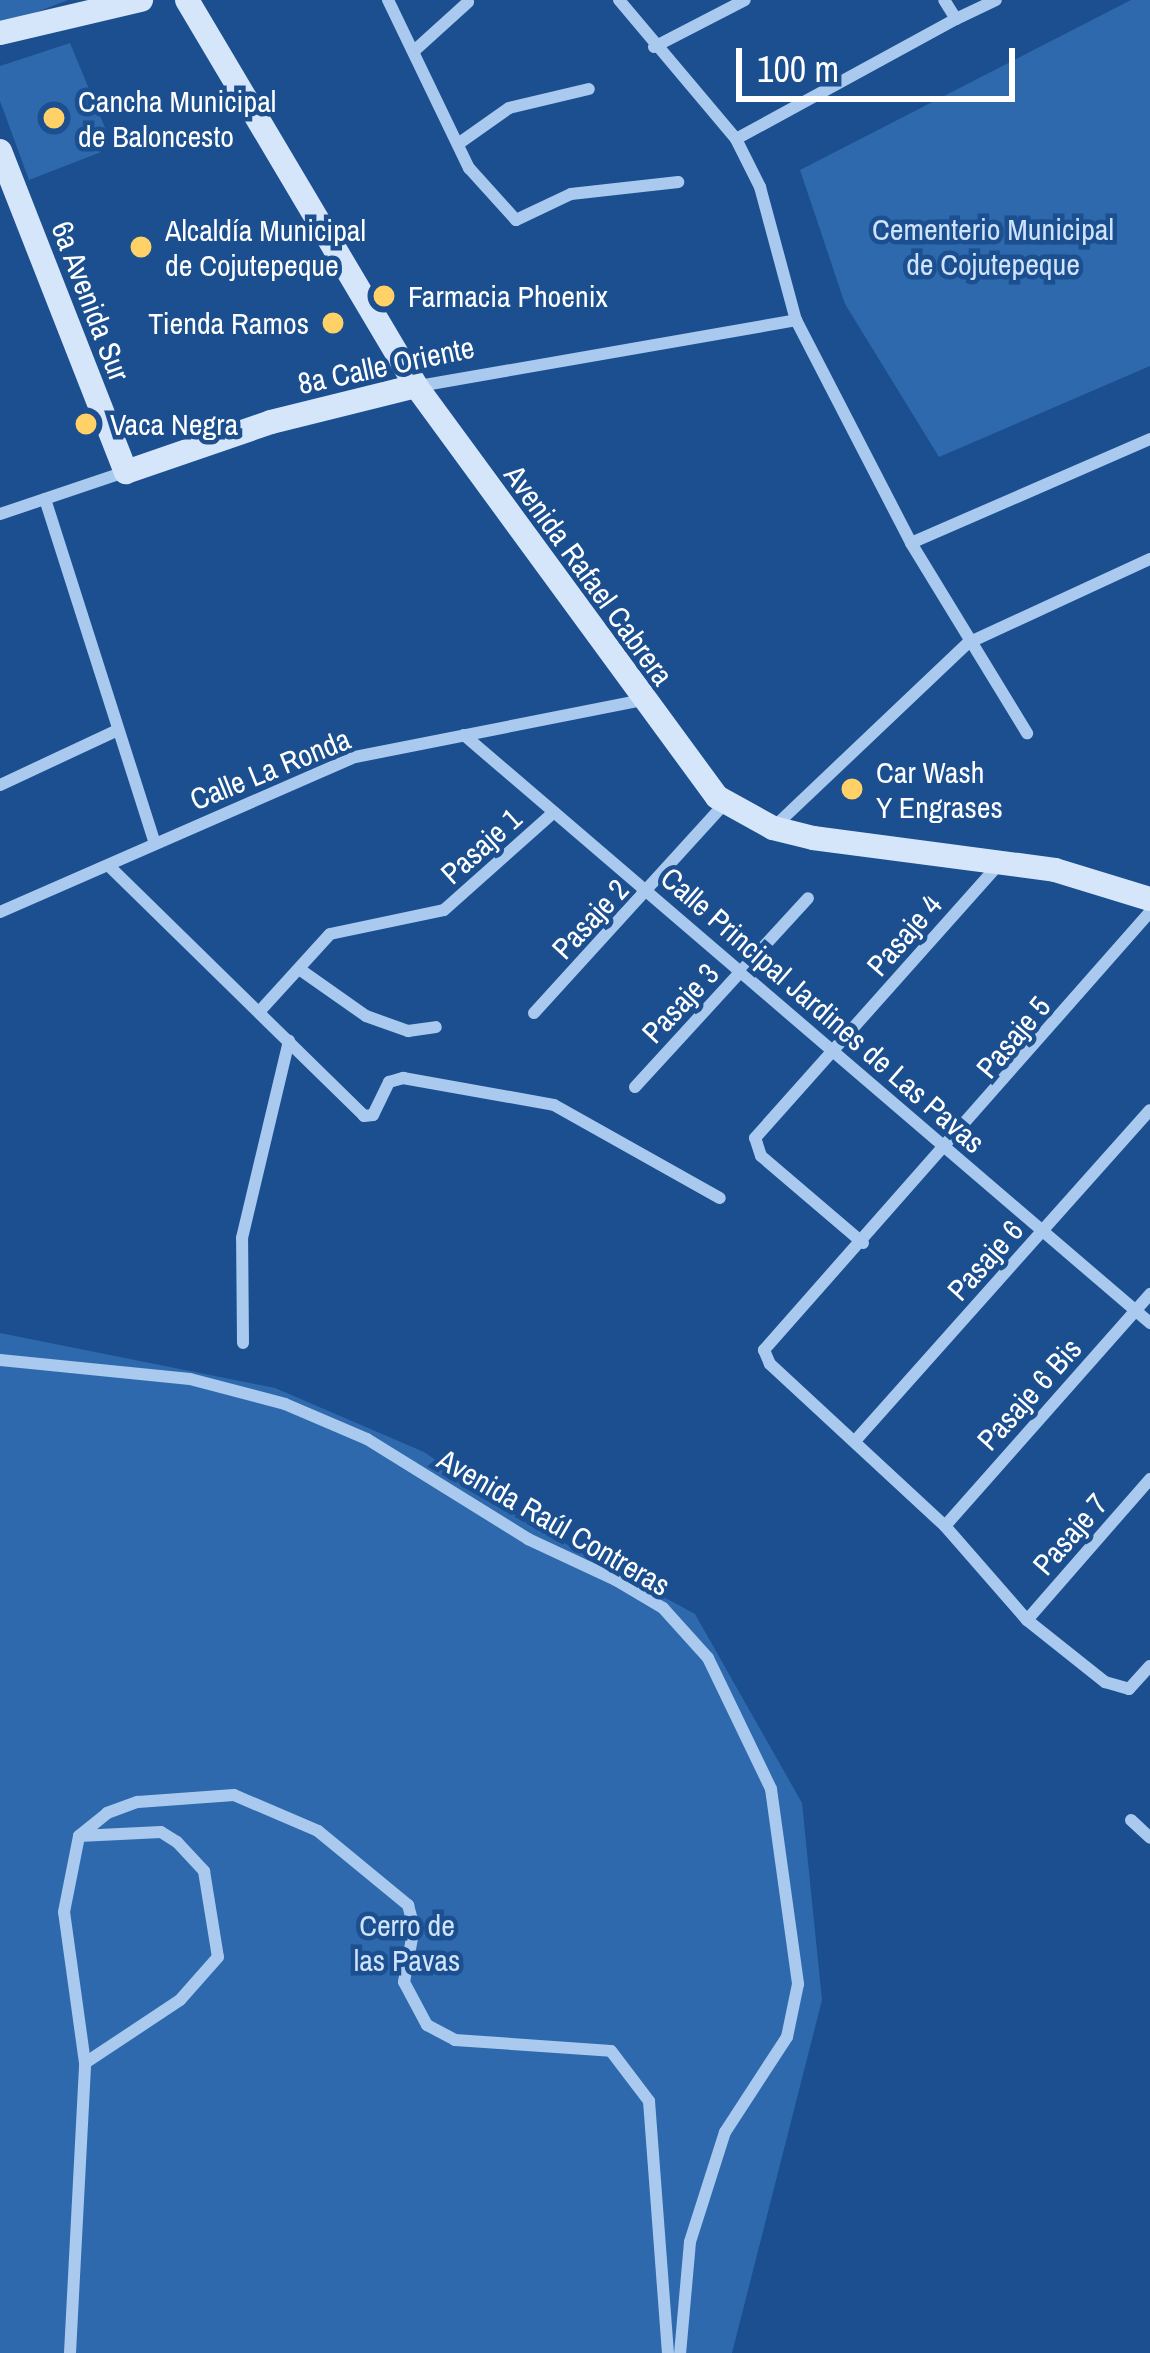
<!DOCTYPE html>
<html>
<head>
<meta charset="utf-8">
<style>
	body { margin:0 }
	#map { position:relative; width:1150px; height:2353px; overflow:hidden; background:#1b4f8f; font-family:"Archivo Narrow",sans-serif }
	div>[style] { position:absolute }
	.green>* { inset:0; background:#2e69ad }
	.street>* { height:12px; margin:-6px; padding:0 6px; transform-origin:6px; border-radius:6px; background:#a9c9ee }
	.secondary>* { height:24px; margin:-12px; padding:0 12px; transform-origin:12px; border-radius:12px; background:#d6e6fa }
	.dots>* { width:33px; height:33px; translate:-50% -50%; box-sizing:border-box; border:6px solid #1b4f8f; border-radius:50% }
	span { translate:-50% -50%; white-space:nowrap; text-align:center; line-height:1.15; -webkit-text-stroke:9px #1b4f8f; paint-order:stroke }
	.poi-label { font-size:30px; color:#fff }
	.left { translate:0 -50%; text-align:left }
	.right { translate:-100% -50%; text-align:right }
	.park-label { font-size:30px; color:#cfe3fa }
	.street-label { font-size:30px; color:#fff }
	.scale { position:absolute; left:736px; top:48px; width:279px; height:54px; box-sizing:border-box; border:6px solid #fff; border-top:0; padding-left:15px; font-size:36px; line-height:42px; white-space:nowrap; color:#fff; -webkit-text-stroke:9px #1b4f8f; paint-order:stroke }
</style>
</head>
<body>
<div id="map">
	<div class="green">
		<i style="clip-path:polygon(0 0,68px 0,0 26px)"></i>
		<i style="clip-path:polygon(1131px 0,1150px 0,1150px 366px,939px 457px,845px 304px,800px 170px)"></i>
		<i style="clip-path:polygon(70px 43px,108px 135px,97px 139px,101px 152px,29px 180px,0 101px,0 66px)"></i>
		<i style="clip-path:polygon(0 1333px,275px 1388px,424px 1452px,531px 1525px,695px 1614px,802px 1803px,822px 2000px,732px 2353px,0 2353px)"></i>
	</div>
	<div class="street">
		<i style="left:388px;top:0;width:187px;rotate:64.3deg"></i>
		<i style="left:469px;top:168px;width:70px;rotate:47.9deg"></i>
		<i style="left:516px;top:220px;width:61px;rotate:-25.3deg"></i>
		<i style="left:571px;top:194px;width:108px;rotate:-6.4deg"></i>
		<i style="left:619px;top:0;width:182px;rotate:49.9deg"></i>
		<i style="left:736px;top:139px;width:54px;rotate:63.4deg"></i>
		<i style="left:760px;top:187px;width:138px;rotate:74.9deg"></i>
		<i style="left:796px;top:320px;width:251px;rotate:62.7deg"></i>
		<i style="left:911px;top:543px;width:223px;rotate:58.6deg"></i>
		<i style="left:956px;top:19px;width:44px;rotate:-25.4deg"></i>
		<i style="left:654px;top:47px;width:102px;rotate:-27.3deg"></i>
		<i style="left:414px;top:51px;width:73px;rotate:-42.2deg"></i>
		<i style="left:736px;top:139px;width:251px;rotate:-28.6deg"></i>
		<i style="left:956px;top:19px;width:22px;rotate:-122deg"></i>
		<i style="left:458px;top:144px;width:62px;rotate:-35.2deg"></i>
		<i style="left:509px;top:108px;width:82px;rotate:-13.4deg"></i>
		<i style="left:419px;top:386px;width:383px;rotate:-9.9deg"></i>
		<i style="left:45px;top:499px;width:362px;rotate:72.3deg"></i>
		<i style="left:0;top:514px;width:132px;rotate:-18.6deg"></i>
		<i style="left:911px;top:543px;width:261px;rotate:-23.5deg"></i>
		<i style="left:464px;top:735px;width:904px;rotate:40.6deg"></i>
		<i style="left:0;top:785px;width:130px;rotate:-25deg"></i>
		<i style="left:775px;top:826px;width:266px;rotate:-43.5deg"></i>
		<i style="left:968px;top:643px;width:200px;rotate:-24.8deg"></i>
		<i style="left:109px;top:866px;width:357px;rotate:44.4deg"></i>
		<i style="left:364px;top:1116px;width:9px;rotate:-6deg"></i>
		<i style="left:373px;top:1115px;width:37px;rotate:-64deg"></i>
		<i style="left:389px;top:1082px;width:15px;rotate:-16deg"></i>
		<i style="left:403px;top:1078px;width:153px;rotate:10.1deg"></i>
		<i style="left:554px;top:1105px;width:190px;rotate:29.3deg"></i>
		<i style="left:0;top:912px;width:387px;rotate:-23.6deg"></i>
		<i style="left:355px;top:757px;width:294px;rotate:-11.2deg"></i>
		<i style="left:1150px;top:912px;width:584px;rotate:131.39deg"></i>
		<i style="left:764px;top:1350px;width:15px;rotate:67deg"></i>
		<i style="left:770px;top:1364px;width:238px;rotate:42.8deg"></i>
		<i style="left:945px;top:1526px;width:125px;rotate:48.9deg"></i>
		<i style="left:1027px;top:1620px;width:100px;rotate:38.5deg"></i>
		<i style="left:1105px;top:1682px;width:25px;rotate:16deg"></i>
		<i style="left:1129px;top:1689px;width:31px;rotate:-48deg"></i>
		<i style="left:302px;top:971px;width:78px;rotate:35.1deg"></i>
		<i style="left:366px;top:1016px;width:45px;rotate:19.7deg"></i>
		<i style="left:408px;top:1031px;width:28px;rotate:-8deg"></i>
		<i style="left:259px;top:1012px;width:105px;rotate:-47.7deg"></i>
		<i style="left:330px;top:934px;width:116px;rotate:-11.9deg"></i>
		<i style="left:444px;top:910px;width:147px;rotate:-41.7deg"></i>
		<i style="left:534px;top:1013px;width:285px;rotate:-47.7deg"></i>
		<i style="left:635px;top:1087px;width:256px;rotate:-47.5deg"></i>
		<i style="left:863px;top:1243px;width:134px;rotate:-139.5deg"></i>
		<i style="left:761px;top:1156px;width:19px;rotate:-108deg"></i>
		<i style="left:755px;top:1138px;width:365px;rotate:-48.3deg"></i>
		<i style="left:243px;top:1343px;width:105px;rotate:-90.5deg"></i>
		<i style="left:242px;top:1238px;width:203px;rotate:-76.6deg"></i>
		<i style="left:0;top:1360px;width:191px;rotate:5.7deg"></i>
		<i style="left:190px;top:1379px;width:98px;rotate:14.7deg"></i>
		<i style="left:285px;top:1404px;width:89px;rotate:23.1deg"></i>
		<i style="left:367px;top:1439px;width:190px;rotate:31.8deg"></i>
		<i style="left:528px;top:1539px;width:97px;rotate:25deg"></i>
		<i style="left:616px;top:1580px;width:55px;rotate:30.8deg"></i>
		<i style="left:663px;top:1608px;width:67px;rotate:48deg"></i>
		<i style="left:708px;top:1658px;width:145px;rotate:64.3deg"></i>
		<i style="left:771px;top:1789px;width:197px;rotate:82.1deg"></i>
		<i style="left:798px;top:1984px;width:54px;rotate:101.7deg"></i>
		<i style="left:787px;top:2037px;width:113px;rotate:123.1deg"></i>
		<i style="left:725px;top:2132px;width:115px;rotate:107.7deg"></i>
		<i style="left:690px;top:2242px;width:111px;rotate:95.1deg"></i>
		<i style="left:855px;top:1441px;width:443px;rotate:-48.3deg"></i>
		<i style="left:945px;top:1526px;width:310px;rotate:-48.5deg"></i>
		<i style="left:1027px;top:1620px;width:187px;rotate:-48.9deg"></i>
		<i style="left:1131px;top:1820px;width:26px;rotate:43deg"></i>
		<i style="left:79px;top:1836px;width:82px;rotate:-2.8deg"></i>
		<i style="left:161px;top:1832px;width:19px;rotate:32deg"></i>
		<i style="left:177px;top:1842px;width:40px;rotate:47deg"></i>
		<i style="left:204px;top:1871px;width:87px;rotate:80.8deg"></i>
		<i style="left:218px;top:1957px;width:57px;rotate:131.5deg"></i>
		<i style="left:180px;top:2000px;width:114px;rotate:146.4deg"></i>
		<i style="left:85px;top:2063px;width:152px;rotate:-97.9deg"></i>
		<i style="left:64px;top:1912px;width:77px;rotate:-78.8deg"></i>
		<i style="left:79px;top:1836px;width:36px;rotate:-39deg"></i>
		<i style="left:107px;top:1813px;width:33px;rotate:-20deg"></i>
		<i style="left:138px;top:1802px;width:96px;rotate:-4.2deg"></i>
		<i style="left:234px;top:1795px;width:91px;rotate:23.2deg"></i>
		<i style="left:318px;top:1831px;width:117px;rotate:39.4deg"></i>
		<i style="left:408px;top:1905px;width:23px;rotate:75deg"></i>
		<i style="left:414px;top:1927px;width:56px;rotate:100.3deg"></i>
		<i style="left:404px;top:1982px;width:49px;rotate:61.9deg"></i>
		<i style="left:427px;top:2025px;width:32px;rotate:28deg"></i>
		<i style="left:455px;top:2040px;width:156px;rotate:4deg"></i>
		<i style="left:611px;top:2051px;width:63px;rotate:52.8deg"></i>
		<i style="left:649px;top:2101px;width:253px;rotate:85.7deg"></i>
		<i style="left:70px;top:2353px;width:290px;rotate:-87deg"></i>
	</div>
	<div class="secondary">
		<i style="left:187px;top:0;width:449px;rotate:59.3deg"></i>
		<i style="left:416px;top:386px;width:509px;rotate:53.78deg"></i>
		<i style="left:717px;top:797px;width:64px;rotate:29deg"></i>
		<i style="left:773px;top:828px;width:41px;rotate:14deg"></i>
		<i style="left:813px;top:838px;width:244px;rotate:7.5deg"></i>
		<i style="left:1055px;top:870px;width:99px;rotate:17deg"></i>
		<i style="left:0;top:33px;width:145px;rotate:-13.2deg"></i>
		<i style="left:0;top:151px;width:345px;rotate:68.6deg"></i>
		<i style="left:126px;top:472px;width:153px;rotate:-19deg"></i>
		<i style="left:271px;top:422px;width:149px;rotate:-13.9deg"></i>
	</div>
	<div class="dots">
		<i style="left:54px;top:118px;background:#ffd166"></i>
		<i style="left:141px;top:247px;background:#ffd166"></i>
		<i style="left:384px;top:296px;background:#ffd166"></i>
		<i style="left:333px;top:323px;background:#ffd166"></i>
		<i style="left:86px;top:424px;background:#ffd166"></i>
		<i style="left:852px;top:789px;background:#ffd166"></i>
	</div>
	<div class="poi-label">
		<span class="left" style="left:78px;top:118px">Cancha Municipal<br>de Baloncesto</span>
		<span class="left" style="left:165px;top:247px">Alcaldía Municipal<br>de Cojutepeque</span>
		<span class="left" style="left:408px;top:296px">Farmacia Phoenix</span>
		<span class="right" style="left:309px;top:323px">Tienda Ramos</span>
		<span class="left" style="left:110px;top:424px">Vaca Negra</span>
		<span class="left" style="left:876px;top:789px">Car Wash<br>Y Engrases</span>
	</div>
	<div class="park-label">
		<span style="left:993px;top:246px">Cementerio Municipal<br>de Cojutepeque</span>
		<span style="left:407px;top:1942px">Cerro de<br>las Pavas</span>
	</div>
	<div class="street-label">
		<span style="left:91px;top:301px;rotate:69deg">6a Avenida Sur</span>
		<span style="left:386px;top:365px;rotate:-12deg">8a Calle Oriente</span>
		<span style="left:589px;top:575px;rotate:54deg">Avenida Rafael Cabrera</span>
		<span style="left:270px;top:769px;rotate:-22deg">Calle La Ronda</span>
		<span style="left:481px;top:846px;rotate:-42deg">Pasaje 1</span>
		<span style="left:590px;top:919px;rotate:-47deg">Pasaje 2</span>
		<span style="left:904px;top:935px;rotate:-49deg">Pasaje 4</span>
		<span style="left:680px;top:1003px;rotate:-47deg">Pasaje 3</span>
		<span style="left:823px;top:1010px;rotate:41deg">Calle Principal Jardines de Las Pavas</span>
		<span style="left:1013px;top:1037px;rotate:-50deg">Pasaje 5</span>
		<span style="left:985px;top:1260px;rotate:-48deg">Pasaje 6</span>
		<span style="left:1029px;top:1394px;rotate:-48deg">Pasaje 6 Bis</span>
		<span style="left:554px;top:1522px;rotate:30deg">Avenida Raúl Contreras</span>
		<span style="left:1070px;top:1534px;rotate:-49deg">Pasaje 7</span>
	</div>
	<div class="scale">100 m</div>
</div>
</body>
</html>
